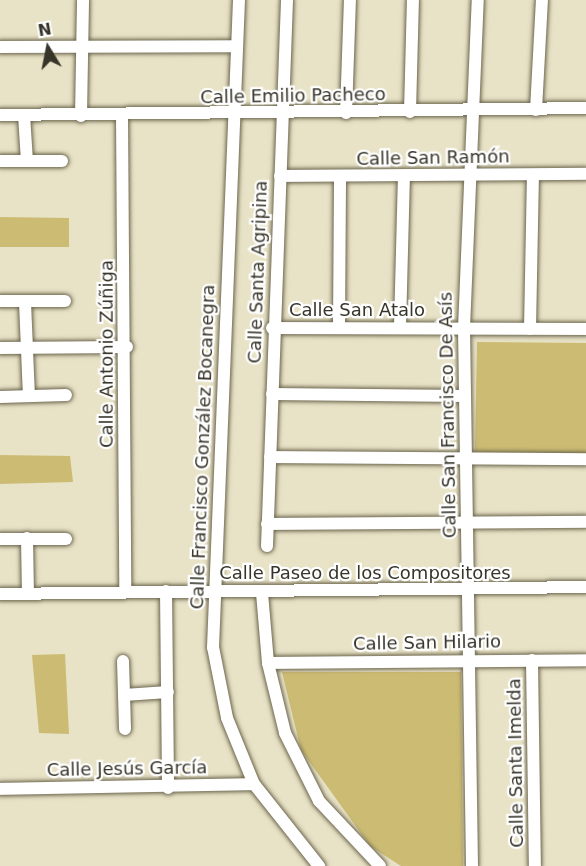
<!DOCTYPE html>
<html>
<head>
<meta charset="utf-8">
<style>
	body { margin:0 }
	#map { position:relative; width:586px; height:866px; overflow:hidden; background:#e8e2c6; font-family:"DejaVu Sans",sans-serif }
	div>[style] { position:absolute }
	.green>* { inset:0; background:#ccbc73 }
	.roads { filter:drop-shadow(0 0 2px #6b654d) drop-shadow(0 0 2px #6b654d) }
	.minor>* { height:12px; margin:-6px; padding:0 6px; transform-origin:6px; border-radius:6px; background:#fff }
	span { translate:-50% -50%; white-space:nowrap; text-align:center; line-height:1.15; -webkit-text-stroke:4.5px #fff; paint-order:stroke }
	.street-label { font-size:18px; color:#37352a }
	.north { position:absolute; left:18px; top:18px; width:60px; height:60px; -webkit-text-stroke:4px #fff; paint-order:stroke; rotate:350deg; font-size:16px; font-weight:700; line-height:24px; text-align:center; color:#37352a }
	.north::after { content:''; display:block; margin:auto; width:21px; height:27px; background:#37352a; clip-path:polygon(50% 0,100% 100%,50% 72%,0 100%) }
</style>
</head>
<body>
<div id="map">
	<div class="green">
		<i style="clip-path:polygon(0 217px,69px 218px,69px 247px,0 247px)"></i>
		<i style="clip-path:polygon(477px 342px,586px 343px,586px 454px,475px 453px)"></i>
		<i style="clip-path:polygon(0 455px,70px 456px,73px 482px,0 484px)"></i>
		<i style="clip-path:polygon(65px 654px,69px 734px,39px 733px,32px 655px)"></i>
		<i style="clip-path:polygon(282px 672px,461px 672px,463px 866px,401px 866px,370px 846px,301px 750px)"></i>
	</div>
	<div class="roads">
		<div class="minor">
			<i style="left:239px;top:0;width:648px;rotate:92.3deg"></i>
			<i style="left:213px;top:647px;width:72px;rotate:78.8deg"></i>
			<i style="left:227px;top:718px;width:71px;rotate:67.8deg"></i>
			<i style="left:254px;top:784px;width:105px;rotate:51.6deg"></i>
			<i style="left:0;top:47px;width:237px;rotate:-0.2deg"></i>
			<i style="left:536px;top:110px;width:110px;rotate:-86.9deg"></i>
			<i style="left:410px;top:112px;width:112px;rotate:-88.5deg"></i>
			<i style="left:346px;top:113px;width:113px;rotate:-88deg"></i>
			<i style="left:0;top:115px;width:586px;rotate:-0.68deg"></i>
			<i style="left:24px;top:115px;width:46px;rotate:86.3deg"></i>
			<i style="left:122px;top:115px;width:477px;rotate:89.6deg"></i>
			<i style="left:81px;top:116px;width:116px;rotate:-89deg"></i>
			<i style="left:0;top:161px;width:62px"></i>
			<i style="left:280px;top:176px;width:306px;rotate:-0.4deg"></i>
			<i style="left:0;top:301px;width:65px"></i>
			<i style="left:25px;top:302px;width:94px;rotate:87.6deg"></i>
			<i style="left:339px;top:326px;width:149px;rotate:-89.6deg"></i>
			<i style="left:400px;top:327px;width:150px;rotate:-88.5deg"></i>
			<i style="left:272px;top:328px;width:314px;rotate:0.2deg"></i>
			<i style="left:530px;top:329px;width:153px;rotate:-88.9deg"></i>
			<i style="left:0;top:348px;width:127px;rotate:-0.5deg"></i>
			<i style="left:272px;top:394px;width:192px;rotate:0.6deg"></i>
			<i style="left:0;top:397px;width:66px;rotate:-1.7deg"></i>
			<i style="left:270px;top:457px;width:316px;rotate:0.4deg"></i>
			<i style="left:267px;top:524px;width:319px;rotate:-0.4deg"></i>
			<i style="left:27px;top:538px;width:55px;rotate:89deg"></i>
			<i style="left:0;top:539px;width:66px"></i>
			<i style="left:267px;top:546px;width:546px;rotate:-87.9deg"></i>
			<i style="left:166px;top:591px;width:197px;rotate:89.4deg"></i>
			<i style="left:262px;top:593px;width:70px;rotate:85.1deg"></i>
			<i style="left:268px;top:663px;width:72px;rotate:76.3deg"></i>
			<i style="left:285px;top:733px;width:76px;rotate:63.4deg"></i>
			<i style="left:319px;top:801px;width:89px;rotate:46.8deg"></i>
			<i style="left:0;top:594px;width:586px;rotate:-0.68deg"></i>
			<i style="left:532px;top:660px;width:206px;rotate:89.2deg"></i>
			<i style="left:123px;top:661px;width:68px;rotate:88.3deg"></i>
			<i style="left:268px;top:663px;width:318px;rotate:-0.5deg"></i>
			<i style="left:124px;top:695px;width:44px;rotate:-3.9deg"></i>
			<i style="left:0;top:789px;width:254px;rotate:-1.1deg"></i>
			<i style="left:472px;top:866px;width:538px;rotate:-90.85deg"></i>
			<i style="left:464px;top:328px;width:328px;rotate:-87.6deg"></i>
		</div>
	</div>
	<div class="street-label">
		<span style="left:293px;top:96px;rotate:-1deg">Calle Emilio Pacheco</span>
		<span style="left:433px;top:158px;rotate:-1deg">Calle San Ramón</span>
		<span style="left:258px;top:272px;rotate:-88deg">Calle Santa Agripina</span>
		<span style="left:357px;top:310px">Calle San Atalo</span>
		<span style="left:107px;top:354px;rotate:-90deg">Calle Antonio Zúñiga</span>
		<span style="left:448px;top:415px;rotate:-91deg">Calle San Francisco De Asís</span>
		<span style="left:203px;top:447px;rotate:-88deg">Calle Francisco González Bocanegra</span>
		<span style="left:365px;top:573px">Calle Paseo de los Compositores</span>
		<span style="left:427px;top:643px;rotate:-1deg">Calle San Hilario</span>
		<span style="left:516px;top:763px;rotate:-91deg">Calle Santa Imelda</span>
		<span style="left:127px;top:769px;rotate:-1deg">Calle Jesús García</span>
	</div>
	<div class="north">N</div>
</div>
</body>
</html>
